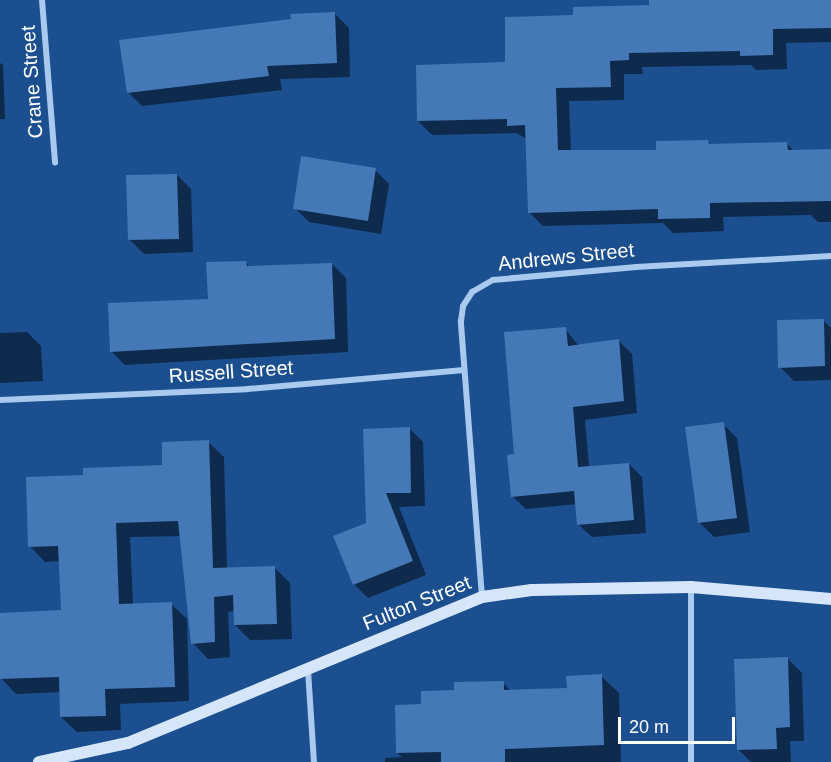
<!DOCTYPE html>
<html>
<head>
<meta charset="utf-8">
<style>
	body { margin:0 }
	#map { position:relative; width:831px; height:762px; overflow:hidden; background:#1b4f8f; font-family:Helvetica,sans-serif }
	div>[style] { position:absolute }
	.shadow>* { inset:0; background:#0007 }
	.building>* { inset:0; background:#4478b7 }
	.street>* { height:6px; margin:-3px; padding:0 3px; transform-origin:3px; border-radius:3px; background:#a9c9ee }
	.secondary>* { height:12px; margin:-6px; padding:0 6px; transform-origin:6px; border-radius:6px; background:#d6e6fa }
	span { translate:-50% -50%; white-space:nowrap; text-align:center; line-height:1.15; -webkit-text-stroke:5px #1b4f8f; paint-order:stroke }
	.street-label { font-size:20px; color:#fff }
	.scale { position:absolute; left:618px; top:717px; width:117px; height:27px; box-sizing:border-box; border:3px solid #fff; border-top:0; padding-left:8px; font-size:18px; line-height:21px; white-space:nowrap; color:#fff; -webkit-text-stroke:4px #1b4f8f; paint-order:stroke }
</style>
</head>
<body>
<div id="map">
	<div class="shadow">
		<i style="clip-path:polygon(651px 0,831px 0,831px 42px,786px 43px,787px 69px,756px 70px,751px 65px,642px 67px,643px 74px,624px 74px,624px 100px,569px 101px,571px 151px,658px 151px,708px 142px,712px 146px,787px 144px,795px 152px,831px 151px,831px 222px,818px 222px,811px 215px,723px 217px,724px 231px,673px 233px,663px 223px,543px 226px,529px 212px,527px 139px,516px 133px,432px 135px,418px 121px,574px 17px,651px 6px)"></i>
		<i style="clip-path:polygon(335px 14px,349px 28px,350px 77px,280px 79px,282px 90px,142px 106px,128px 92px)"></i>
		<i style="clip-path:polygon(0 63px,3px 65px,5px 119px,0 119px)"></i>
		<i style="clip-path:polygon(375px 170px,389px 184px,381px 234px,309px 222px,295px 208px)"></i>
		<i style="clip-path:polygon(177px 175px,191px 189px,193px 252px,144px 254px,130px 240px)"></i>
		<i style="clip-path:polygon(246px 263px,251px 268px,332px 264px,346px 278px,348px 352px,125px 365px,111px 351px,209px 301px)"></i>
		<i style="clip-path:polygon(823px 320px,831px 328px,831px 380px,794px 381px,780px 367px)"></i>
		<i style="clip-path:polygon(565px 329px,579px 346px,619px 341px,632px 354px,637px 413px,585px 420px,589px 467px,629px 464px,642px 477px,646px 533px,592px 537px,578px 524px,577px 504px,526px 509px,512px 496px,516px 455px)"></i>
		<i style="clip-path:polygon(27px 332px,41px 346px,43px 381px,0 383px,0 333px)"></i>
		<i style="clip-path:polygon(723px 424px,737px 438px,750px 532px,714px 537px,700px 523px)"></i>
		<i style="clip-path:polygon(409px 428px,423px 442px,425px 506px,399px 507px,426px 575px,368px 598px,354px 584px,368px 524px)"></i>
		<i style="clip-path:polygon(208px 442px,224px 457px,227px 569px,275px 568px,290px 583px,292px 639px,250px 640px,235px 625px,235px 611px,228px 612px,230px 657px,208px 659px,193px 643px,182px 536px,130px 537px,133px 605px,171px 604px,187px 619px,189px 701px,120px 704px,121px 730px,77px 732px,61px 717px,61px 692px,16px 694px,1px 678px,0 615px,63px 612px,60px 561px,45px 562px,30px 546px,85px 476px,164px 467px)"></i>
		<i style="clip-path:polygon(788px 659px,802px 673px,804px 741px,790px 741px,791px 762px,751px 762px,738px 749px)"></i>
		<i style="clip-path:polygon(601px 676px,619px 693px,621px 762px,385px 762px,385px 758px,402px 757px,397px 753px,423px 706px,456px 692px,503px 683px,512px 692px,568px 689px)"></i>
	</div>
	<div class="building">
		<i style="clip-path:polygon(649px 0,831px 0,831px 28px,773px 29px,773px 55px,740px 56px,740px 51px,629px 53px,629px 60px,610px 61px,611px 87px,556px 88px,558px 150px,656px 150px,656px 141px,708px 140px,709px 144px,787px 142px,788px 150px,831px 149px,831px 201px,710px 203px,710px 218px,658px 219px,658px 209px,528px 213px,525px 125px,507px 126px,507px 119px,417px 121px,416px 65px,505px 62px,505px 17px,573px 15px,573px 7px,649px 5px)"></i>
		<i style="clip-path:polygon(335px 12px,337px 63px,267px 66px,269px 76px,127px 93px,119px 40px,291px 19px,290px 14px)"></i>
		<i style="clip-path:polygon(301px 156px,376px 168px,368px 221px,293px 209px)"></i>
		<i style="clip-path:polygon(177px 174px,179px 239px,128px 240px,126px 175px)"></i>
		<i style="clip-path:polygon(246px 261px,247px 266px,332px 263px,335px 339px,110px 352px,108px 303px,208px 299px,206px 262px)"></i>
		<i style="clip-path:polygon(824px 319px,825px 366px,778px 368px,777px 320px)"></i>
		<i style="clip-path:polygon(566px 327px,568px 346px,619px 339px,624px 401px,573px 407px,578px 467px,629px 463px,634px 520px,577px 525px,574px 491px,511px 497px,507px 455px,514px 454px,504px 332px)"></i>
		<i style="clip-path:polygon(724px 422px,737px 518px,698px 523px,685px 427px)"></i>
		<i style="clip-path:polygon(410px 427px,411px 493px,386px 493px,413px 561px,353px 585px,333px 536px,366px 523px,363px 429px)"></i>
		<i style="clip-path:polygon(209px 440px,213px 568px,275px 566px,277px 624px,234px 625px,233px 595px,214px 597px,215px 642px,191px 644px,178px 521px,116px 523px,119px 604px,172px 602px,175px 687px,105px 689px,106px 716px,60px 717px,59px 677px,0 679px,0 613px,61px 610px,58px 546px,28px 547px,26px 477px,83px 475px,83px 468px,162px 465px,162px 442px)"></i>
		<i style="clip-path:polygon(788px 657px,790px 727px,776px 728px,777px 749px,737px 750px,734px 659px)"></i>
		<i style="clip-path:polygon(602px 674px,604px 745px,505px 749px,505px 762px,441px 762px,441px 752px,396px 753px,395px 705px,421px 704px,421px 691px,454px 690px,454px 682px,504px 681px,504px 690px,567px 688px,566px 676px)"></i>
	</div>
	<div class="street">
		<i style="left:42px;top:0;width:163px;rotate:85.4deg"></i>
		<i style="left:0;top:400px;width:247px;rotate:-2.5deg"></i>
		<i style="left:247px;top:389px;width:218px;rotate:-5deg"></i>
		<i style="left:691px;top:587px;width:175px;rotate:90deg"></i>
		<i style="left:482px;top:597px;width:277px;rotate:-94.4deg"></i>
		<i style="left:461px;top:321px;width:15px;rotate:-82deg"></i>
		<i style="left:463px;top:306px;width:17px;rotate:-57deg"></i>
		<i style="left:472px;top:292px;width:24px;rotate:-30deg"></i>
		<i style="left:493px;top:280px;width:144px;rotate:-5.2deg"></i>
		<i style="left:636px;top:267px;width:195px;rotate:-3.2deg"></i>
		<i style="left:308px;top:670px;width:92px;rotate:86.3deg"></i>
	</div>
	<div class="secondary">
		<i style="left:39px;top:762px;width:91px;rotate:-12.1deg"></i>
		<i style="left:128px;top:743px;width:383px;rotate:-22.4deg"></i>
		<i style="left:482px;top:597px;width:50px;rotate:-8deg"></i>
		<i style="left:532px;top:590px;width:159px;rotate:-1.1deg"></i>
		<i style="left:691px;top:587px;width:141px;rotate:4.9deg"></i>
	</div>
	<div class="street-label">
		<span style="left:32px;top:82px;rotate:-94deg">Crane Street</span>
		<span style="left:566px;top:257px;rotate:-6deg">Andrews Street</span>
		<span style="left:231px;top:372px;rotate:-4deg">Russell Street</span>
		<span style="left:417px;top:603px;rotate:-22deg">Fulton Street</span>
	</div>
	<div class="scale">20 m</div>
</div>
</body>
</html>
